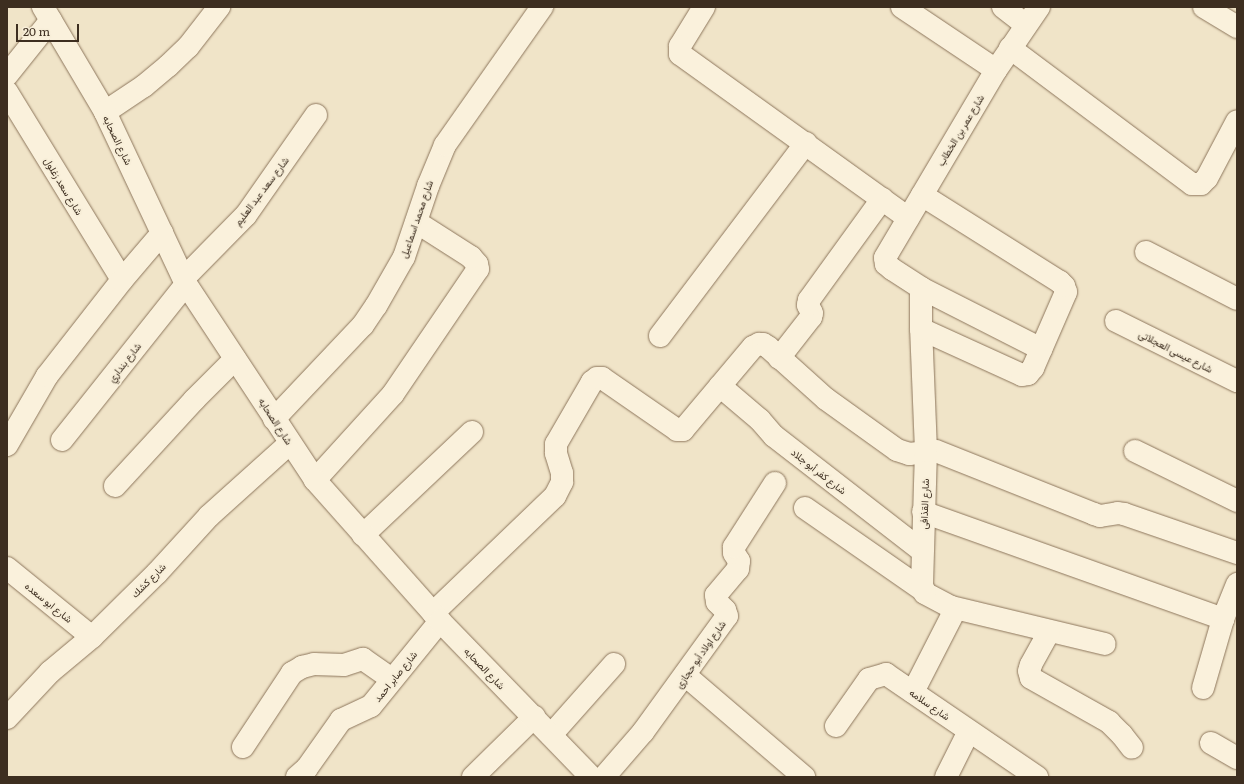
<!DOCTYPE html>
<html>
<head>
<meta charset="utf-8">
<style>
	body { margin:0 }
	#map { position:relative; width:1244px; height:784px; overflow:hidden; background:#f0e4c8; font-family:Literata,Vazirmatn,serif }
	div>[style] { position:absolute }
	.roads { filter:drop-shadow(0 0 1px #8d765c) drop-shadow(0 0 1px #8d765c) }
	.minor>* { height:22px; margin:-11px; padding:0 11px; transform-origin:11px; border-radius:11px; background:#faf1dc }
	.tertiary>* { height:22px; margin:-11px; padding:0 11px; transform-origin:11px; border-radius:11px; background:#faf1dc }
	span { translate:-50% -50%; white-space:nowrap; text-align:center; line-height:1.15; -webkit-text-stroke:3.5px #f7eed8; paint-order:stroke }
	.street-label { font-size:10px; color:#3d2e20 }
	.frame { position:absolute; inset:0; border:8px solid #3d2e20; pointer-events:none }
	.scale { position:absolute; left:16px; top:24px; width:63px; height:18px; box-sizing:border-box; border:2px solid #3d2e20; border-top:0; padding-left:5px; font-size:12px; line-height:14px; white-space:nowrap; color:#3d2e20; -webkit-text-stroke:3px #f7eed8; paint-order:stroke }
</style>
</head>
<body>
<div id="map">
	<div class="roads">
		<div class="minor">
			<i style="left:704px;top:7px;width:46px;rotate:121.6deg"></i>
			<i style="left:680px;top:46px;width:8px;rotate:90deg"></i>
			<i style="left:680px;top:54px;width:281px;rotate:35.7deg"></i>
			<i style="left:902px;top:7px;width:113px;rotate:33.8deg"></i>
			<i style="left:1003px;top:7px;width:29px;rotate:38deg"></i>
			<i style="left:1039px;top:7px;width:76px;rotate:124.3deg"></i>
			<i style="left:996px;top:70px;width:218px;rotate:120.6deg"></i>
			<i style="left:885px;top:258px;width:6px;rotate:81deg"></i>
			<i style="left:886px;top:264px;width:8px;rotate:40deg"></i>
			<i style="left:892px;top:269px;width:35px;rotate:33deg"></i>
			<i style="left:921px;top:288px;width:135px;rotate:26.9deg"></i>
			<i style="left:1204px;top:7px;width:39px;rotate:31deg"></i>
			<i style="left:1010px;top:48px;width:227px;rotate:36.8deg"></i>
			<i style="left:1192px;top:184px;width:9px"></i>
			<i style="left:1201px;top:184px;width:8px;rotate:-45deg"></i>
			<i style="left:1207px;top:178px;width:64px;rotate:-62.2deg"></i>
			<i style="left:7px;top:75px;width:70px;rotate:-51.3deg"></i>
			<i style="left:7px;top:92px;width:220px;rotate:58.5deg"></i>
			<i style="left:105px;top:112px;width:47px;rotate:-33.7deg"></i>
			<i style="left:144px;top:86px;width:31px;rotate:-40deg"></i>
			<i style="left:168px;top:66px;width:28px;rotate:-44deg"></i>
			<i style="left:188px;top:47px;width:51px;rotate:-52.2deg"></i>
			<i style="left:1146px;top:252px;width:102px;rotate:27.3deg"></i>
			<i style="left:184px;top:278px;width:88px;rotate:-45.5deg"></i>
			<i style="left:246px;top:215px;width:122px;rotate:-55deg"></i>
			<i style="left:1116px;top:321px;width:135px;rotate:26.4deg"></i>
			<i style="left:921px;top:329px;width:111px;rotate:24.5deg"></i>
			<i style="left:1022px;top:375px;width:6px;rotate:-9deg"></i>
			<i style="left:1028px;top:374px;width:8px;rotate:-50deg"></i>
			<i style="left:1033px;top:368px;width:83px;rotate:-66.5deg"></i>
			<i style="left:1066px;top:292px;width:6px;rotate:-108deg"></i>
			<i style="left:1064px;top:286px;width:6px;rotate:-135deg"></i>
			<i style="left:1060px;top:282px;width:163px;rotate:-147.8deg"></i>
			<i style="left:660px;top:336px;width:242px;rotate:-52.9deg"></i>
			<i style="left:779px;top:358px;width:52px;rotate:-52deg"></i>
			<i style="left:811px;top:317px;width:4px;rotate:-76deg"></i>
			<i style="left:812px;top:313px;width:9px;rotate:-117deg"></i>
			<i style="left:808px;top:305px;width:5px;rotate:-79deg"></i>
			<i style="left:809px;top:300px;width:125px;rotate:-54.1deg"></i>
			<i style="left:720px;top:386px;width:52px;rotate:40.4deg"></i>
			<i style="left:760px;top:420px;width:21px;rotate:49deg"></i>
			<i style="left:774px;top:436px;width:187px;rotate:37.8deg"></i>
			<i style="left:274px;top:419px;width:129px;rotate:-46.6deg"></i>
			<i style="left:363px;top:325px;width:23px;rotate:-56deg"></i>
			<i style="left:376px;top:306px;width:56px;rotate:-60.3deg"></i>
			<i style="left:404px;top:257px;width:75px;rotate:-71.3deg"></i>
			<i style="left:428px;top:186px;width:44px;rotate:-67.5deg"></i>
			<i style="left:445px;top:145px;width:169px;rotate:-54.9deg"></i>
			<i style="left:62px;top:440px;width:199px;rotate:-51.5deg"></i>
			<i style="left:7px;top:445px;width:80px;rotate:-59.9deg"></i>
			<i style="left:47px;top:376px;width:122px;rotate:-52deg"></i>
			<i style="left:122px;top:280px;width:62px;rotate:-49.6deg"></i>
			<i style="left:1135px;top:451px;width:114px;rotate:26.1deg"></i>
			<i style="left:315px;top:480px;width:116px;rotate:-47.8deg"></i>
			<i style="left:393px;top:394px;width:151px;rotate:-55.8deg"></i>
			<i style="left:478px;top:269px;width:5px;rotate:-101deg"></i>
			<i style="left:477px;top:264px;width:9px;rotate:-131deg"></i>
			<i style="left:471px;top:257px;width:65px;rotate:-147.5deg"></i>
			<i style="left:115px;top:486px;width:117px;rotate:-47.4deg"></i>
			<i style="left:194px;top:400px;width:58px;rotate:-45deg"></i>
			<i style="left:805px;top:508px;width:144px;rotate:34.8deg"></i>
			<i style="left:923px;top:512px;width:319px;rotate:19.6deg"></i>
			<i style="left:363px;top:535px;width:150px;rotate:-43.4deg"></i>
			<i style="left:7px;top:568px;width:109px;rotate:39.1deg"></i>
			<i style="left:951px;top:607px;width:158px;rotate:13.5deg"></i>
			<i style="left:433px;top:613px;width:169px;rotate:-43.8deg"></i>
			<i style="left:555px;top:496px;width:16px;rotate:-63deg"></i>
			<i style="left:562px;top:482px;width:9px;rotate:-90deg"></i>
			<i style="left:562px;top:473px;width:21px;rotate:-107deg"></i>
			<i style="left:556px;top:453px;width:9px;rotate:-90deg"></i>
			<i style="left:556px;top:444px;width:72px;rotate:-59.9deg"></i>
			<i style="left:592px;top:382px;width:6px;rotate:-39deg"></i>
			<i style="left:597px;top:378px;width:5px"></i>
			<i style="left:602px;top:378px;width:91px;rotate:34.7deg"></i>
			<i style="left:677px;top:430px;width:6px"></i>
			<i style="left:683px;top:430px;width:109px;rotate:-49.9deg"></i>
			<i style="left:753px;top:347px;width:7px;rotate:-27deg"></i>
			<i style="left:759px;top:344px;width:4px"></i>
			<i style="left:763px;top:344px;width:6px;rotate:31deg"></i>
			<i style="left:768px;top:347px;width:78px;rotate:41.9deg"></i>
			<i style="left:826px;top:399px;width:87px;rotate:35.7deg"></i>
			<i style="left:897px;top:450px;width:13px;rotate:18deg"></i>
			<i style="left:909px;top:454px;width:27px;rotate:-6deg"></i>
			<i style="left:936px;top:451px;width:170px;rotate:21.7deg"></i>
			<i style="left:1094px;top:514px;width:6px;rotate:18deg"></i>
			<i style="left:1100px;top:516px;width:18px;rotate:-9deg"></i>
			<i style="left:1118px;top:513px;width:6px;rotate:9deg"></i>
			<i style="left:1124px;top:514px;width:120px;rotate:19deg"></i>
			<i style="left:1049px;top:632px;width:38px;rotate:119deg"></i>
			<i style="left:1031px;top:665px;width:6px;rotate:108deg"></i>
			<i style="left:1029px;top:671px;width:7px;rotate:74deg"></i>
			<i style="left:1031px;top:678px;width:90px;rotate:29.4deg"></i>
			<i style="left:1109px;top:722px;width:18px;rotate:45deg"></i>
			<i style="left:1122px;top:735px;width:16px;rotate:52deg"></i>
			<i style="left:685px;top:675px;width:157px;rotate:40.6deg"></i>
			<i style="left:1203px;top:688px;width:72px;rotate:-73.8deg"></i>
			<i style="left:1223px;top:619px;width:38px;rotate:-68deg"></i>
			<i style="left:913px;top:692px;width:90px;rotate:-62.9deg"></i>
			<i style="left:954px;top:612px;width:6px;rotate:-121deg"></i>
			<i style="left:951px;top:607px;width:30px;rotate:-152deg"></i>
			<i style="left:925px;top:593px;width:9px;rotate:-111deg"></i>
			<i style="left:922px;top:585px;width:134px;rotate:-88.3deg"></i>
			<i style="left:926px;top:451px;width:122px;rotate:-92.3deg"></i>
			<i style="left:921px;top:329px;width:41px;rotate:-90deg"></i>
			<i style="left:7px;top:718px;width:63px;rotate:-46.9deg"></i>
			<i style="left:50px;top:672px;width:55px;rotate:-39.8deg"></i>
			<i style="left:92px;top:637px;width:91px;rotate:-44.6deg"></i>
			<i style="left:157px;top:573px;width:77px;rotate:-47.6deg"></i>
			<i style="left:209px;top:516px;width:109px;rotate:-42deg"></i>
			<i style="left:836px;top:726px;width:57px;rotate:-54.9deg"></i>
			<i style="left:869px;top:679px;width:18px;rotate:-16deg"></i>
			<i style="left:886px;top:674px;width:183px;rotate:34.3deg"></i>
			<i style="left:551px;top:735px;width:95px;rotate:-48.4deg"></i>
			<i style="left:1211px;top:743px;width:30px;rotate:30deg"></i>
			<i style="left:243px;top:747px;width:89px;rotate:-56.5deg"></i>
			<i style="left:292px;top:673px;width:12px;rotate:-31deg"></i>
			<i style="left:302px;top:667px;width:12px;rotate:-14deg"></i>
			<i style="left:314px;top:664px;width:30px;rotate:2deg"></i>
			<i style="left:344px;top:665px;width:20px;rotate:-18deg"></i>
			<i style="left:363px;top:659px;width:35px;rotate:35deg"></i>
			<i style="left:297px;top:777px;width:13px;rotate:-42deg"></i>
			<i style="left:307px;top:768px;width:59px;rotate:-54.7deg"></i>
			<i style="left:341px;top:720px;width:33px;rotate:-25deg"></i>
			<i style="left:371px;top:706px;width:109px;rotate:-50.9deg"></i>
			<i style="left:473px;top:777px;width:86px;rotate:-44.5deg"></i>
			<i style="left:604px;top:777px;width:60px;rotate:-49.1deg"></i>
			<i style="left:643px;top:732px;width:143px;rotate:-54.1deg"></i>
			<i style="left:727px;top:616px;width:6px;rotate:-108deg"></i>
			<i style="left:725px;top:610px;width:11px;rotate:-135deg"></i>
			<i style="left:717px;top:602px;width:7px;rotate:-98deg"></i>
			<i style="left:716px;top:595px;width:34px;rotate:-50deg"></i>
			<i style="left:738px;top:569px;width:8px;rotate:-83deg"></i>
			<i style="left:739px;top:561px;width:9px;rotate:-122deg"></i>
			<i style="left:734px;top:553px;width:6px;rotate:-90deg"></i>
			<i style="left:734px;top:547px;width:76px;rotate:-57.4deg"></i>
			<i style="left:946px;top:777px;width:51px;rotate:-63.4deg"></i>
		</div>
		<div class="tertiary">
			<i style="left:43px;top:7px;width:122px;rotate:59.4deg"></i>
			<i style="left:105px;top:112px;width:190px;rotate:64.8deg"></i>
			<i style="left:186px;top:284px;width:235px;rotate:56.6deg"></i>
			<i style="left:315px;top:480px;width:188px;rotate:48.4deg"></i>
			<i style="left:440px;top:621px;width:217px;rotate:45.9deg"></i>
		</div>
	</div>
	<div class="street-label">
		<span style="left:960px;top:130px;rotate:-59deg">شارع عمر بن الخطاب</span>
		<span style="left:118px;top:140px;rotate:64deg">شارع الصحابه</span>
		<span style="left:64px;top:186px;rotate:59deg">شارع سعد زغلول</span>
		<span style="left:261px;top:191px;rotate:-53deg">شارع سعد عبد العليم</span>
		<span style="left:416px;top:219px;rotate:-71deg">شارع محمد اسماعيل</span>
		<span style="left:1176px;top:351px;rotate:27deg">شارع عيسى العجلاتى</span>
		<span style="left:124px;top:362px;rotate:-52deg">شارع بنداري</span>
		<span style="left:276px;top:421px;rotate:57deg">شارع الصحابه</span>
		<span style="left:819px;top:471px;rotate:38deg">شارع كفر أبو جلاد</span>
		<span style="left:924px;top:504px;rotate:-88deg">شارع القذافى</span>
		<span style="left:148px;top:580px;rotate:-45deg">شارع كشك</span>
		<span style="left:49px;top:602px;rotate:39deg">شارع ابو سعده</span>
		<span style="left:700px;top:654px;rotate:-55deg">شارع اولاد أبو حجازى</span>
		<span style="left:485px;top:668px;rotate:46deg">شارع الصحابه</span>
		<span style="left:395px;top:676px;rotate:-51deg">شارع صابر احمد</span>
		<span style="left:930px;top:704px;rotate:35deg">شارع سلامه</span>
	</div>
	<div class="frame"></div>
	<div class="scale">20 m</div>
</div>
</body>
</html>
